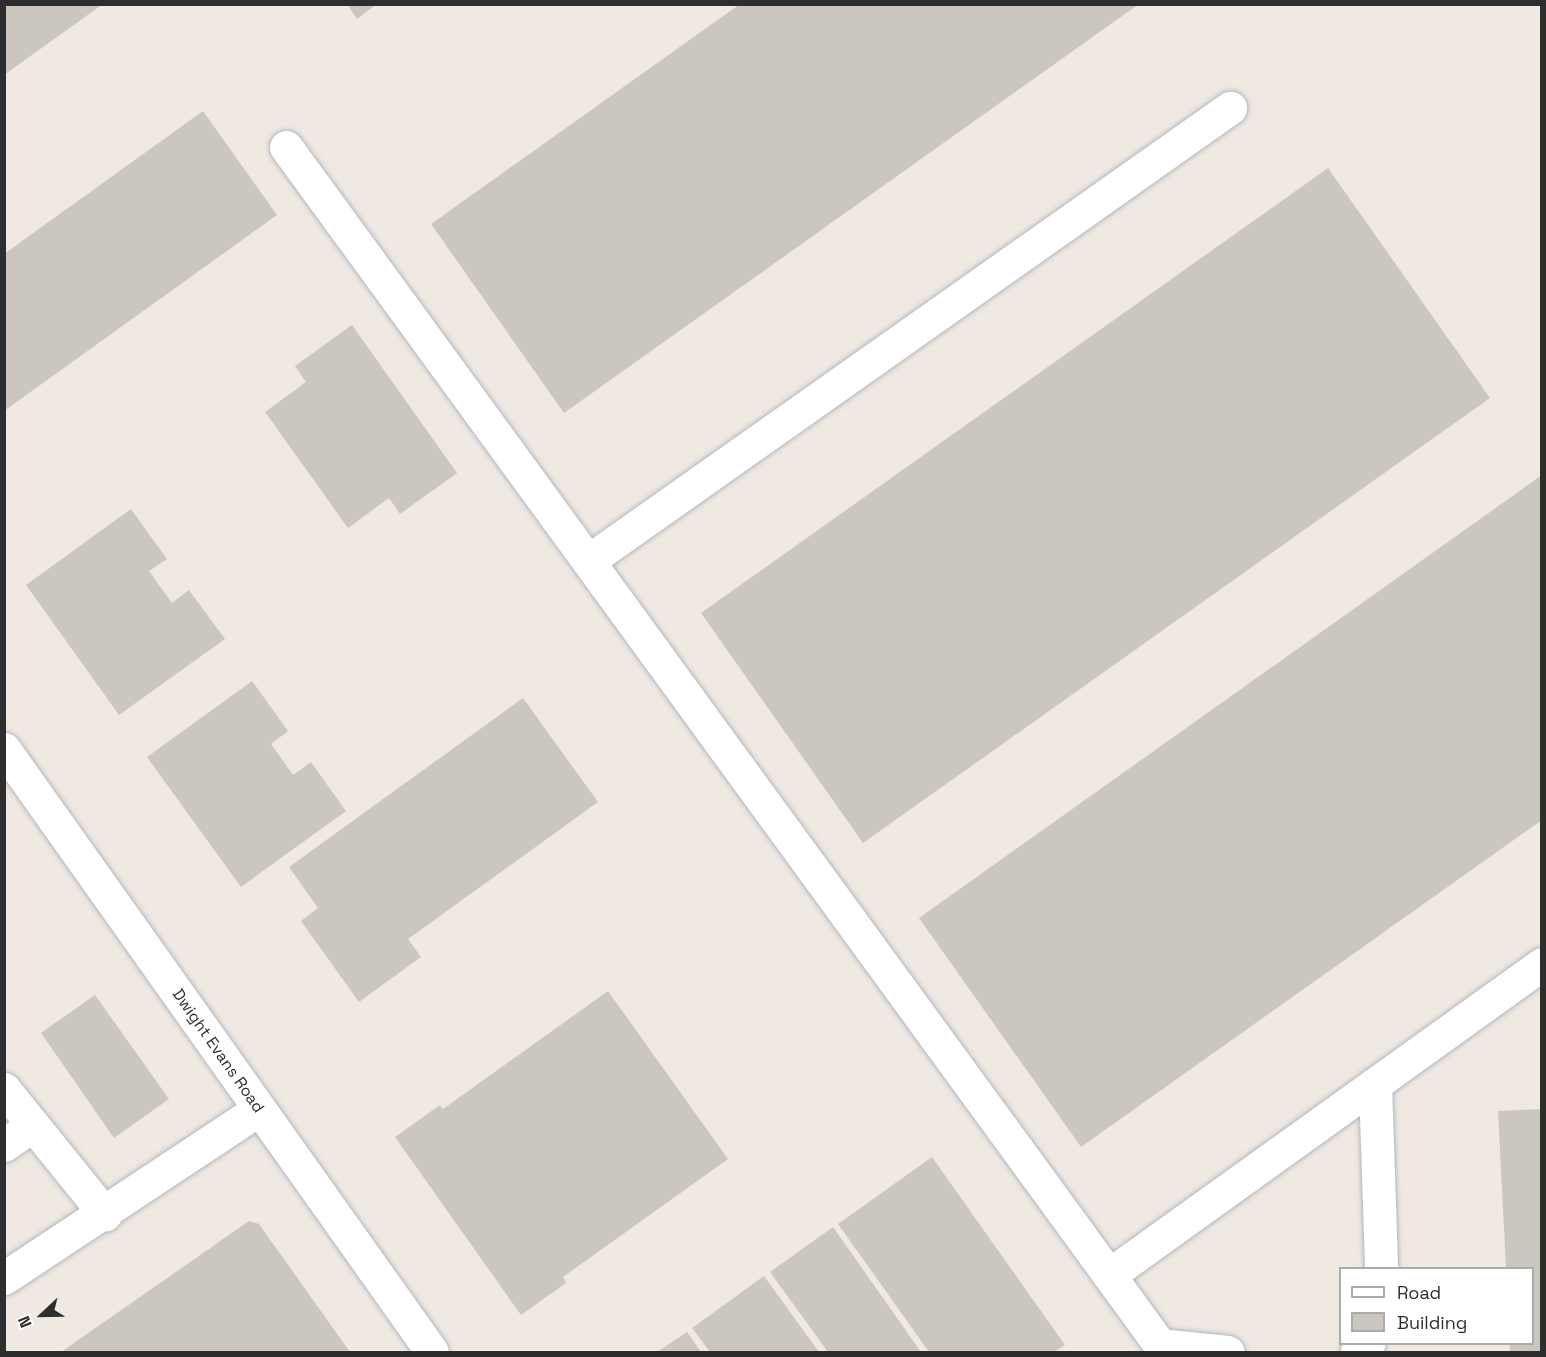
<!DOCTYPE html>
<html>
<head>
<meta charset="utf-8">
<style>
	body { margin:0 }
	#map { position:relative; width:1546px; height:1357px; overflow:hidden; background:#efe9e1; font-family:"Space Grotesk",sans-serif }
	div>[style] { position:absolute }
	.building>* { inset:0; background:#cbc7bf }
	.roads { filter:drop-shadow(0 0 2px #b4b7c1) drop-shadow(0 0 2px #b4b7c1) }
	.minor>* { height:33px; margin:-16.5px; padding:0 16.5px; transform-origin:16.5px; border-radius:16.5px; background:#fff }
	span { translate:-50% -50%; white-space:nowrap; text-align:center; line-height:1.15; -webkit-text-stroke:5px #fff; paint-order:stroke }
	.street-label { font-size:16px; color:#2e2e2e }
	.frame { position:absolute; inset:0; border:6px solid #2e2e2e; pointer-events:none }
	.legend { position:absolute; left:1339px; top:1267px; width:195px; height:78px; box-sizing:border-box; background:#fff; border:2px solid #ababab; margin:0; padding:8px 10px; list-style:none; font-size:18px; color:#2e2e2e }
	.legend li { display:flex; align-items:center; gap:12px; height:30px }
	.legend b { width:30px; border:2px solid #ababab }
	.north { position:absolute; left:12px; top:1285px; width:60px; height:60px; -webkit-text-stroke:4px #fff; paint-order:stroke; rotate:248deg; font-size:16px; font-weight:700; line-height:24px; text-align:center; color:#2e2e2e }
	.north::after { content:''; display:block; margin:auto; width:21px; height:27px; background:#2e2e2e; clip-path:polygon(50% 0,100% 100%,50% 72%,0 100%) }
</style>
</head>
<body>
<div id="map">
	<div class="building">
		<i style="clip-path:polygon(4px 4px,103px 4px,4px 75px)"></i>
		<i style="clip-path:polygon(347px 4px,377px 4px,357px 19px)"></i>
		<i style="clip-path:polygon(740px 4px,1139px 4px,564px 413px,431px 224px)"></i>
		<i style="clip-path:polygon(203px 111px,277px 215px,4px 411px,4px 254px)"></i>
		<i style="clip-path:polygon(1328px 168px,1490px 398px,863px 843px,701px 613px)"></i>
		<i style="clip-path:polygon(352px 325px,457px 473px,400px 514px,389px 498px,348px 528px,265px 412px,306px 382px,295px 366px)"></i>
		<i style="clip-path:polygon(1542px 475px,1542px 820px,1081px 1147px,919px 918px)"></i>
		<i style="clip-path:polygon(131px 509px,167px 559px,149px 571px,172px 603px,189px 590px,225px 639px,119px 715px,26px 585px)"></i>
		<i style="clip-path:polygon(252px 681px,288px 731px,271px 744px,293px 775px,311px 762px,346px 811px,241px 887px,147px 757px)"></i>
		<i style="clip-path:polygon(523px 698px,598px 802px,408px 939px,421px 957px,359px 1002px,301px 921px,318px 908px,289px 867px)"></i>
		<i style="clip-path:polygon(608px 991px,728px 1159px,563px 1277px,566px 1283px,521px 1315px,395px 1137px,440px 1105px,443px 1109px)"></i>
		<i style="clip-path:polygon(95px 995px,169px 1099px,114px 1138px,41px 1033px)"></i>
		<i style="clip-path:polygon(1542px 1109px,1542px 1352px,1510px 1352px,1510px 1344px,1532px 1344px,1532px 1268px,1506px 1268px,1498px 1111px)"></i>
		<i style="clip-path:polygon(932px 1157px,1065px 1345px,1054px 1352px,929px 1352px,838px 1224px)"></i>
		<i style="clip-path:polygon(249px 1221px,259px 1224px,350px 1352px,61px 1352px)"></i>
		<i style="clip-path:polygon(833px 1227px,921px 1352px,828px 1352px,770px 1272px)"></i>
		<i style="clip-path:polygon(764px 1276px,819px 1352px,710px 1352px,692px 1328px)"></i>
		<i style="clip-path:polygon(687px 1332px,701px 1352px,657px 1352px)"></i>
	</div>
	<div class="roads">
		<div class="minor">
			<i style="left:286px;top:147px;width:1492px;rotate:53.89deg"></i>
			<i style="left:588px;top:561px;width:786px;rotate:-35.21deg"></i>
			<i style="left:4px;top:749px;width:739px;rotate:54.63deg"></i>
			<i style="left:1375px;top:1084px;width:184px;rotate:88.1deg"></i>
			<i style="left:4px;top:1089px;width:161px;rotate:51.1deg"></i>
			<i style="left:4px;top:1145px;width:35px;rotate:-35deg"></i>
			<i style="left:1109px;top:1275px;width:533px;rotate:-35.69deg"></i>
			<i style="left:4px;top:1278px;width:306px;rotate:-33.5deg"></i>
			<i style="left:1159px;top:1345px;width:69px;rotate:5.8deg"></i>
			<i style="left:1357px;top:1352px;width:14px;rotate:-36deg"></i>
		</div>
	</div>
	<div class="street-label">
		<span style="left:218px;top:1051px;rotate:55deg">Dwight Evans Road</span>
	</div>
	<div class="frame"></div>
	<ul class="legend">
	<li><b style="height:8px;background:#fff"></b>Road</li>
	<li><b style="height:16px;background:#cbc7bf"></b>Building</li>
	</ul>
	<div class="north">N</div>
</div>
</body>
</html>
